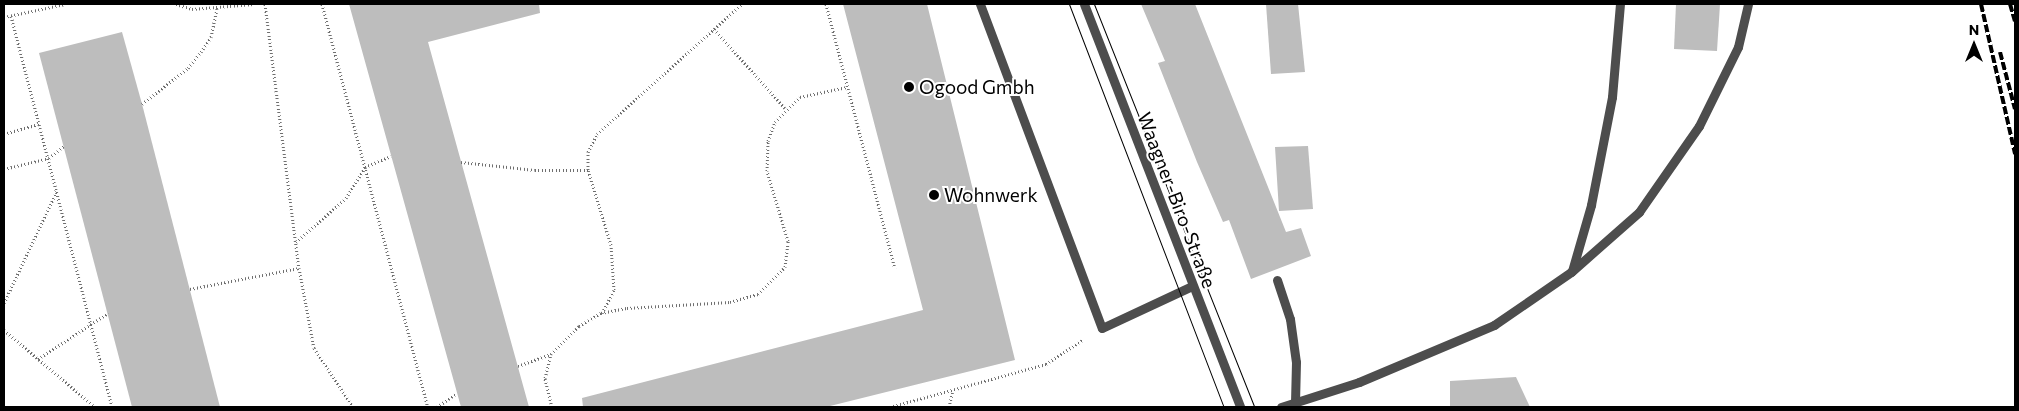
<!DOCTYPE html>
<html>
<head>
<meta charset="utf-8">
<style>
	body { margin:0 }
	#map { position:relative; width:2019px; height:411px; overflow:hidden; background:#fff; font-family:Commissioner,sans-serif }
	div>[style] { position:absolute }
	.building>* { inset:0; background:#bdbdbd }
	.path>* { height:3px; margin-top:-1.5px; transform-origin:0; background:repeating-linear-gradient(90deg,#6f6f6f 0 1px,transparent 0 3.5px) }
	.minor>* { height:9px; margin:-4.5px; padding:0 4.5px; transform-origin:4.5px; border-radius:4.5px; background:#4d4d4d }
	.tram>* { height:1px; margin:-0.5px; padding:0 0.5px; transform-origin:0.5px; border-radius:0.5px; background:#000 }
	.rail>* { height:4px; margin-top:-2px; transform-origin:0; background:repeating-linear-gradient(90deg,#000 0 8px,transparent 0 10.5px) }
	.dots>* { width:14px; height:14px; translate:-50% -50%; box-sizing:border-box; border:2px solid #fff; border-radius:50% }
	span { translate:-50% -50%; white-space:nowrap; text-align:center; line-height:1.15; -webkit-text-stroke:4px #fff; paint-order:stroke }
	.poi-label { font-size:19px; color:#000 }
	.left { translate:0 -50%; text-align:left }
	.street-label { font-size:19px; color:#000 }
	.frame { position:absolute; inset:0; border:5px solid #000; pointer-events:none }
	.north { position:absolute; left:1949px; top:20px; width:50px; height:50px; -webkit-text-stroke:4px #fff; paint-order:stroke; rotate:0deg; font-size:14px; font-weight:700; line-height:20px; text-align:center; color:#000 }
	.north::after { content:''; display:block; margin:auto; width:18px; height:22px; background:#000; clip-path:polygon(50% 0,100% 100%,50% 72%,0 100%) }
</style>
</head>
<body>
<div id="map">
	<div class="building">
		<i style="clip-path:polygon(349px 4px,539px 4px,540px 13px,428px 42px,529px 407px,461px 407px)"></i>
		<i style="clip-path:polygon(843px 4px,927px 4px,1015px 360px,826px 407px,583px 407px,582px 398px,923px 310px)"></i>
		<i style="clip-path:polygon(1141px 4px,1195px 4px,1286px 232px,1301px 228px,1311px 256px,1251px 279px,1229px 220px,1223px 222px,1197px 162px,1158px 63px,1165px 61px)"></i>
		<i style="clip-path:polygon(1266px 4px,1298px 4px,1305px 72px,1271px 74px)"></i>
		<i style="clip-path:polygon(1676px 4px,1720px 4px,1717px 51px,1674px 49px)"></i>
		<i style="clip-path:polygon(122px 32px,142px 104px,220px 407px,132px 407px,39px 53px)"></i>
		<i style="clip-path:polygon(1308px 146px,1313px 209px,1279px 211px,1275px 147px)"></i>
		<i style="clip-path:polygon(1516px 377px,1530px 407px,1450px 407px,1450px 381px)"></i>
	</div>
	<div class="path">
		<i style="left:176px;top:4px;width:17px;rotate:17deg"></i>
		<i style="left:192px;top:9px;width:62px;rotate:-4.6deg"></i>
		<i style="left:265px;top:4px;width:266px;rotate:82.7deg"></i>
		<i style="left:299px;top:268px;width:81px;rotate:79.4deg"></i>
		<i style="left:314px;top:348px;width:71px;rotate:56.5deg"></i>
		<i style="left:322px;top:4px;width:417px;rotate:75.3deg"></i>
		<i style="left:826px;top:4px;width:273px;rotate:75.4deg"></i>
		<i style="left:11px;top:16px;width:404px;rotate:75.5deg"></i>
		<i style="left:4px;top:17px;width:62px;rotate:-12deg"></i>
		<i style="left:714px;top:29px;width:106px;rotate:48.1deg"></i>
		<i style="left:142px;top:104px;width:58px;rotate:-38deg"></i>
		<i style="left:188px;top:68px;width:21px;rotate:-51deg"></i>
		<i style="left:201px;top:52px;width:18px;rotate:-56deg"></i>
		<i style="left:211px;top:37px;width:29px;rotate:-78deg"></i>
		<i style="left:4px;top:134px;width:37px;rotate:-16deg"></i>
		<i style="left:461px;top:162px;width:74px;rotate:6.2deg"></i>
		<i style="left:535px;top:170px;width:53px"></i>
		<i style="left:4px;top:169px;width:46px;rotate:-13.7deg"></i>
		<i style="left:49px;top:158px;width:19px;rotate:-39deg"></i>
		<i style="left:296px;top:242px;width:67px;rotate:-41.3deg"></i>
		<i style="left:346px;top:198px;width:36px;rotate:-58deg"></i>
		<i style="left:365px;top:167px;width:28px;rotate:-23deg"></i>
		<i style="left:190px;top:289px;width:111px;rotate:-10.9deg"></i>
		<i style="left:4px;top:303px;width:124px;rotate:-64.7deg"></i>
		<i style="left:602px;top:313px;width:26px;rotate:-62deg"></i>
		<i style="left:614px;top:290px;width:45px;rotate:-93.8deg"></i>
		<i style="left:611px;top:245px;width:78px;rotate:-107deg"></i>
		<i style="left:588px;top:170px;width:18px;rotate:-90deg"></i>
		<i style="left:588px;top:152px;width:20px;rotate:-63deg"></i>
		<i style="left:597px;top:134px;width:195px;rotate:-41.9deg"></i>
		<i style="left:4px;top:330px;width:119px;rotate:40.2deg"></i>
		<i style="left:38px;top:359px;width:84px;rotate:-33.3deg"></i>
		<i style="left:518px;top:366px;width:35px;rotate:-20deg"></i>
		<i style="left:437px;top:407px;width:24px;rotate:-35deg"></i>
		<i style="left:552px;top:407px;width:30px;rotate:-104deg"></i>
		<i style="left:545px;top:378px;width:25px;rotate:-76deg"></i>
		<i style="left:551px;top:354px;width:40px;rotate:-45deg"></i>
		<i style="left:579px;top:326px;width:26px;rotate:-31deg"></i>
		<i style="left:601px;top:313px;width:26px;rotate:-11deg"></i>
		<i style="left:627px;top:308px;width:103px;rotate:-3.3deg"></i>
		<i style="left:730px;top:302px;width:29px;rotate:-16deg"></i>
		<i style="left:758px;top:294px;width:38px;rotate:-45deg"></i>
		<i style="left:785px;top:267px;width:26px;rotate:-83deg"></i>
		<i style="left:788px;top:241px;width:73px;rotate:-106.7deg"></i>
		<i style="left:767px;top:171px;width:30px;rotate:-88deg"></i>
		<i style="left:768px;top:141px;width:20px;rotate:-70deg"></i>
		<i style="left:775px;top:122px;width:35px;rotate:-45deg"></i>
		<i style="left:800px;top:97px;width:48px;rotate:-12deg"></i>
		<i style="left:890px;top:407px;width:162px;rotate:-15.4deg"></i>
		<i style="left:1046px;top:364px;width:45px;rotate:-33.3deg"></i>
		<i style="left:949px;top:407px;width:17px;rotate:-77deg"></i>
	</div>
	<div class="minor">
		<i style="left:980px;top:4px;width:346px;rotate:69.4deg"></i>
		<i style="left:1102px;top:328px;width:99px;rotate:-25deg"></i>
		<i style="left:1084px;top:4px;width:432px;rotate:68.8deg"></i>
		<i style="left:1572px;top:271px;width:69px;rotate:-73.9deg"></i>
		<i style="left:1591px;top:205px;width:110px;rotate:-79deg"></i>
		<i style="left:1612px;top:97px;width:93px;rotate:-85.1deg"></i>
		<i style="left:1277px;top:280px;width:41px;rotate:71.6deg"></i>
		<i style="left:1290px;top:319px;width:43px;rotate:82.1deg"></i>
		<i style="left:1296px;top:362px;width:41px;rotate:91.4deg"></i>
		<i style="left:1281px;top:407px;width:82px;rotate:-17.8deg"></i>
		<i style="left:1359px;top:382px;width:147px;rotate:-22.9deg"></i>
		<i style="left:1494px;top:325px;width:93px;rotate:-34.5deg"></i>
		<i style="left:1571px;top:272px;width:91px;rotate:-41.4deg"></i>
		<i style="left:1639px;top:212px;width:105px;rotate:-55.1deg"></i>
		<i style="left:1699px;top:126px;width:88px;rotate:-63.7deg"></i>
		<i style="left:1738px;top:47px;width:44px;rotate:-76.9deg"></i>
	</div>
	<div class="tram">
		<i style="left:1069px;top:4px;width:432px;rotate:69deg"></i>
		<i style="left:1094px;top:4px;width:434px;rotate:68.3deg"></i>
	</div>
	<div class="rail">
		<i style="left:1981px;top:4px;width:154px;rotate:77.2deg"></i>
		<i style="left:2010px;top:4px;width:18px;rotate:74deg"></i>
		<i style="left:2000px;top:52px;width:59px;rotate:75.3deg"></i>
	</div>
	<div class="dots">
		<i style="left:909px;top:87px;background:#000"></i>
		<i style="left:934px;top:195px;background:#000"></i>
	</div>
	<div class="poi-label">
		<span class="left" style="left:919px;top:87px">Ogood Gmbh</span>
		<span class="left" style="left:944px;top:195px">Wohnwerk</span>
	</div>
	<div class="street-label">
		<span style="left:1177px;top:200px;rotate:69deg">Waagner-Biro-Straße</span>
	</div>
	<div class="frame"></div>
	<div class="north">N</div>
</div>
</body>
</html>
